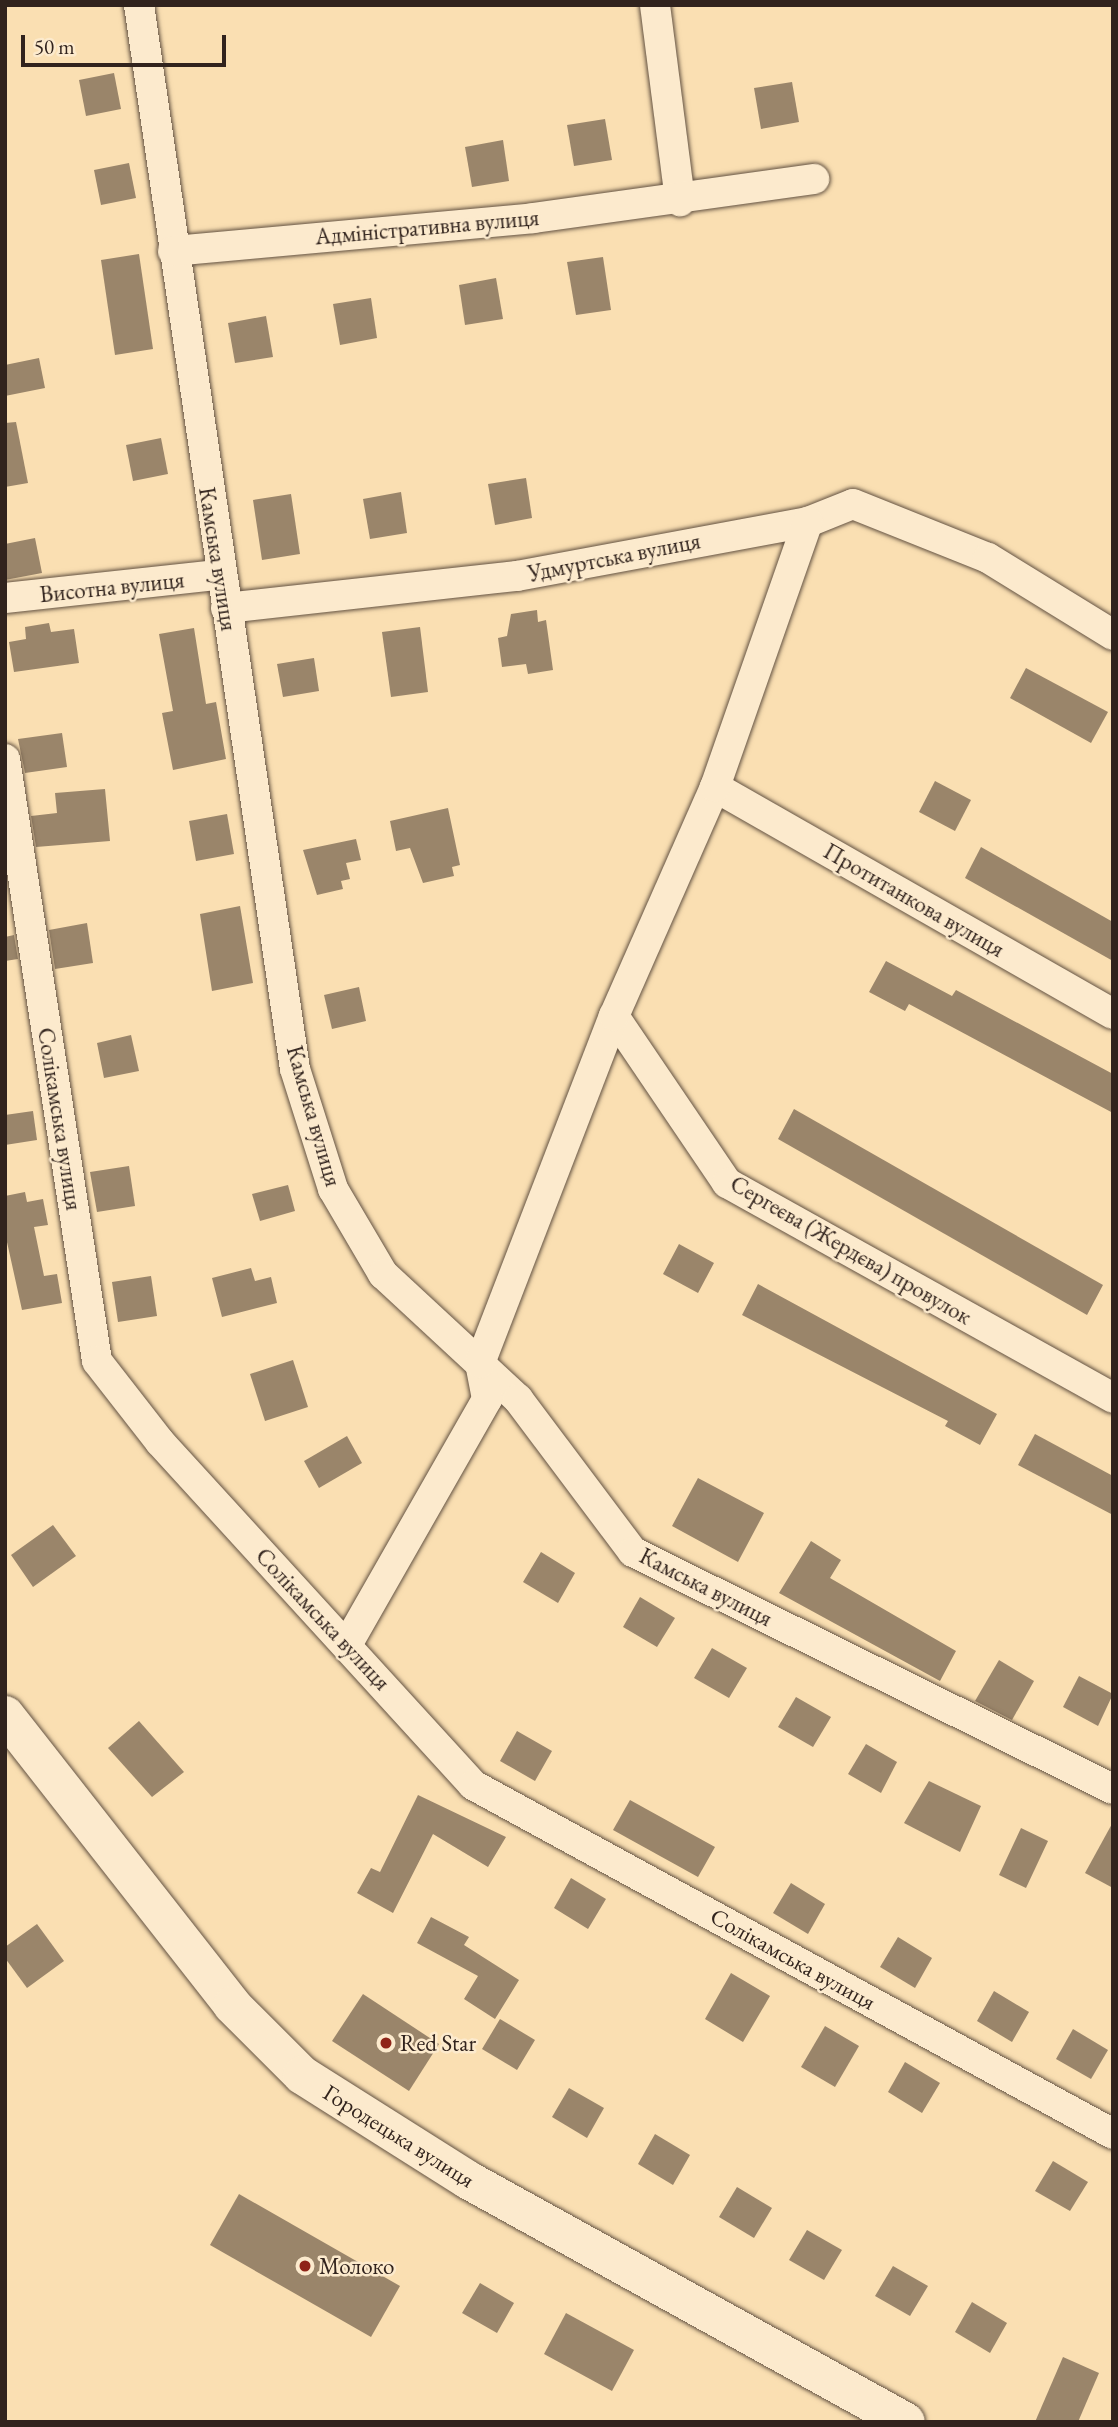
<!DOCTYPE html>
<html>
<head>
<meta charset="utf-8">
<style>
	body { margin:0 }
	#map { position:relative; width:1118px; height:2427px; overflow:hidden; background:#fadfb2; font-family:"EB Garamond",serif }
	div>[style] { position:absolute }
	.building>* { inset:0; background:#9a856a }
	.roads { filter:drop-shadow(0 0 2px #635242) drop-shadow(0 0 2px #635242) }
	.minor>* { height:30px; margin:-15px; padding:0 15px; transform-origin:15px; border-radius:15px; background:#fceacd }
	.secondary>* { height:38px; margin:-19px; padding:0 19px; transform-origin:19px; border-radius:19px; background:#fceacd }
	.dots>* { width:19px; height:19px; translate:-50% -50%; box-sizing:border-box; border:4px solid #fceacd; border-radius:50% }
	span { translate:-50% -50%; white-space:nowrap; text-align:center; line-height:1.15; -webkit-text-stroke:5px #fceacd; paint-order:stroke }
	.street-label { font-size:23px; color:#31231d }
	.poi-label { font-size:23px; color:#31231d }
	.left { translate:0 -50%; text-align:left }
	.frame { position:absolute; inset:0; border:7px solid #31231d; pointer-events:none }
	.scale { position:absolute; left:21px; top:35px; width:205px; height:32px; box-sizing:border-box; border:4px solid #31231d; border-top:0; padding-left:9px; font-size:21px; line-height:24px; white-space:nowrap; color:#31231d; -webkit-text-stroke:5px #fceacd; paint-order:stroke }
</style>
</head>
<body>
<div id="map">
	<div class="building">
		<i style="clip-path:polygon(114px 73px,121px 109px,86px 116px,79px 80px)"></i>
		<i style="clip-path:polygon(792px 82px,799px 122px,761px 129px,754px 88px)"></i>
		<i style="clip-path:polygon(605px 119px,612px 160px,574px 166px,567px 125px)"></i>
		<i style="clip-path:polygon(503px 140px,509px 181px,472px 187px,465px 147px)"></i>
		<i style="clip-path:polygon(129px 163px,136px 198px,101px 205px,94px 170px)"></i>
		<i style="clip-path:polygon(139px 254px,153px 349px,115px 355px,101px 260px)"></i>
		<i style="clip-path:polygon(603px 257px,611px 310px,576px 315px,567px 262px)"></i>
		<i style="clip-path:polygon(496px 278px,503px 319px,465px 325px,459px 285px)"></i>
		<i style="clip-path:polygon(371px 298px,377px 338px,340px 345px,333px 304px)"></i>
		<i style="clip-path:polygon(266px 316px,273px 357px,235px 363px,228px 323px)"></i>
		<i style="clip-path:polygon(39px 358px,45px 388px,5px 396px,5px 365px)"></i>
		<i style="clip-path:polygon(16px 422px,28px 483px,5px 487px,5px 423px)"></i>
		<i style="clip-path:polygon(161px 438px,168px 474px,133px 481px,126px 445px)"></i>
		<i style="clip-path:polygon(526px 478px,532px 518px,495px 525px,488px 484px)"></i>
		<i style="clip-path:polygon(401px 492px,407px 533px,370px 539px,363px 499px)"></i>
		<i style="clip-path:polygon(291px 494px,300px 554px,262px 560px,253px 500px)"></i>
		<i style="clip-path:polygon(35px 538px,42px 573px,5px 580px,5px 544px)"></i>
		<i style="clip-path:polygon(537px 610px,538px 622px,546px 620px,553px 670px,528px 674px,526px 664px,502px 667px,498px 638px,507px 636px,511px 614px)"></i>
		<i style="clip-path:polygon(49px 623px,51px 632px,74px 629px,79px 663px,14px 672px,9px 642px,26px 639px,25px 627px)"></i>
		<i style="clip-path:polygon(420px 627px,428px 692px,391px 697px,382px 632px)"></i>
		<i style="clip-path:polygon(194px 628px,206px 704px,216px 702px,226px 759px,173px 770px,162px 713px,173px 711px,159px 634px)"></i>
		<i style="clip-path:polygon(314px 658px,319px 691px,283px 697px,277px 664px)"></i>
		<i style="clip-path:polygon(1026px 668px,1108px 712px,1091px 743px,1010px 698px)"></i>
		<i style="clip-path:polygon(62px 733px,67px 767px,25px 773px,18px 739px)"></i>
		<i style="clip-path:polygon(935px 781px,971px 800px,955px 831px,919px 812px)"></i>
		<i style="clip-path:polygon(105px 789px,110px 841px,36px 847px,31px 816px,57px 813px,55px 793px)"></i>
		<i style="clip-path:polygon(448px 808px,460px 865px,452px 867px,454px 876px,423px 883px,410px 848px,396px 851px,390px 821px)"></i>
		<i style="clip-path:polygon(227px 814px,234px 854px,196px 861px,189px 821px)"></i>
		<i style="clip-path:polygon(356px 839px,361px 860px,346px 863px,350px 879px,341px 881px,343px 889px,317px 895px,303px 850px)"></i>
		<i style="clip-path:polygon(981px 847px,1113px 922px,1113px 961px,965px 878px)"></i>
		<i style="clip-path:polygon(240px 906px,253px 983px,212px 991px,200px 914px)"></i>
		<i style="clip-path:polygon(87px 923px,93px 963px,55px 969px,49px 930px)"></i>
		<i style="clip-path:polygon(14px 935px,18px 959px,5px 961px,5px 937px)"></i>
		<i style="clip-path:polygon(886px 961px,952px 996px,956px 990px,1113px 1074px,1113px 1113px,909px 1004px,905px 1011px,869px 992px)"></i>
		<i style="clip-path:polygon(359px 987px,366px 1021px,332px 1029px,324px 995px)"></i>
		<i style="clip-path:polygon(131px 1035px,139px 1071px,104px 1078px,97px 1043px)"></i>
		<i style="clip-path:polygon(794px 1109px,1103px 1285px,1087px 1315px,778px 1139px)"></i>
		<i style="clip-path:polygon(33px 1111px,37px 1140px,5px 1145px,5px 1115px)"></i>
		<i style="clip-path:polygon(129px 1166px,135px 1206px,97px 1212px,90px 1172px)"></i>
		<i style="clip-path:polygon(288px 1185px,295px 1211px,260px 1221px,252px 1194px)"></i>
		<i style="clip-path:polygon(25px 1192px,27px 1202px,43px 1199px,48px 1225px,34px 1227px,44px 1276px,57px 1274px,62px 1303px,22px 1310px,5px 1233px,5px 1196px)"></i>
		<i style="clip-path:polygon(679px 1244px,714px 1263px,698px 1293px,663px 1274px)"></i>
		<i style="clip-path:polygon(251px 1268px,255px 1281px,271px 1277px,277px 1303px,222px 1317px,212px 1278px)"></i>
		<i style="clip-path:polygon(151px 1276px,157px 1316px,118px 1322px,112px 1282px)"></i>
		<i style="clip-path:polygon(758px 1284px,997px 1414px,980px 1445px,945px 1426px,948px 1421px,742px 1315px)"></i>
		<i style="clip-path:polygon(293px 1360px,308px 1407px,265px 1421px,250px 1374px)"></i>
		<i style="clip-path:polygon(1035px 1434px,1113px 1476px,1113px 1515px,1018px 1465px)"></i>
		<i style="clip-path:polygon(347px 1436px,362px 1463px,319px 1488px,304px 1461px)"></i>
		<i style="clip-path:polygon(698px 1478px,764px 1513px,738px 1562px,672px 1526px)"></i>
		<i style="clip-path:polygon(53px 1525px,76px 1556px,33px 1587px,11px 1555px)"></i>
		<i style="clip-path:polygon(811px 1541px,841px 1560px,830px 1578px,956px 1651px,940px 1681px,779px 1593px)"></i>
		<i style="clip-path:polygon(541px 1552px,575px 1573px,558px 1603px,523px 1582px)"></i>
		<i style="clip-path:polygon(640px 1597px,675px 1618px,657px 1647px,623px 1627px)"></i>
		<i style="clip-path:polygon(712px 1648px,747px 1668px,729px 1698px,694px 1678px)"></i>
		<i style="clip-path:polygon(999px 1660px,1034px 1681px,1012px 1720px,975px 1701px)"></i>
		<i style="clip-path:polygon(1079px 1676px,1113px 1694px,1098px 1726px,1063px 1707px)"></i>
		<i style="clip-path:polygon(796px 1697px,831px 1717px,813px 1747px,778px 1727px)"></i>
		<i style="clip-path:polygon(139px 1721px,184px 1772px,152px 1797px,108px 1748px)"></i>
		<i style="clip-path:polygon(517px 1731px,552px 1751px,535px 1781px,500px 1761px)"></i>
		<i style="clip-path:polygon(866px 1744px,897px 1762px,881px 1793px,848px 1774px)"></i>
		<i style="clip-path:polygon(929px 1781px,981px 1806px,960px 1852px,904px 1823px)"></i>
		<i style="clip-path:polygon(418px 1795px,506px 1837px,488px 1867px,433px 1834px,393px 1913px,357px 1893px,371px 1868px,380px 1872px)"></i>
		<i style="clip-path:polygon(630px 1800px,715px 1847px,698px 1877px,613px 1830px)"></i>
		<i style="clip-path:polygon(1113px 1822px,1113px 1888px,1085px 1873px)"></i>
		<i style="clip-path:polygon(1021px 1828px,1048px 1841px,1026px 1888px,999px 1875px)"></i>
		<i style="clip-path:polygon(571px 1878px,606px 1899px,588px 1929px,554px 1908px)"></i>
		<i style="clip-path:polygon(791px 1883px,825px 1904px,808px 1934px,773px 1913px)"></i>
		<i style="clip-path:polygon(431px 1917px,469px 1937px,464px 1945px,519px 1980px,495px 2019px,464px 1999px,478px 1976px,417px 1943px)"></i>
		<i style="clip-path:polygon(37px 1924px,64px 1961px,27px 1988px,5px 1958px,5px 1947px)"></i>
		<i style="clip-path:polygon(898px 1937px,932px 1958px,915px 1988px,880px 1967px)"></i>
		<i style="clip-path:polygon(731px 1973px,770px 1996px,743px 2042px,705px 2019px)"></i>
		<i style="clip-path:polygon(994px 1991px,1029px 2012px,1012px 2042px,977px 2021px)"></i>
		<i style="clip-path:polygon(363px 1994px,439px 2044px,409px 2091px,332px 2041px)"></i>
		<i style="clip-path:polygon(500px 2019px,535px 2040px,517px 2070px,482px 2049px)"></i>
		<i style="clip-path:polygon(825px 2026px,859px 2046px,835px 2087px,801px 2067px)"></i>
		<i style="clip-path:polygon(1073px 2029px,1108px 2050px,1091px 2079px,1056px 2059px)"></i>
		<i style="clip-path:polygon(905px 2062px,940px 2083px,922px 2113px,888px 2092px)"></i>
		<i style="clip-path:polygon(569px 2088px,604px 2108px,587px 2138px,552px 2117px)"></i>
		<i style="clip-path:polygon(655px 2134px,690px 2155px,673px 2185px,638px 2164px)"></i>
		<i style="clip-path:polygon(1053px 2161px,1088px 2182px,1070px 2211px,1035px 2191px)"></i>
		<i style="clip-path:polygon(737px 2187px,772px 2208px,754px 2238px,719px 2217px)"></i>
		<i style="clip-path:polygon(239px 2194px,400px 2286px,371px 2337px,210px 2245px)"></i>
		<i style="clip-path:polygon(807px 2230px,842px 2250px,824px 2280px,789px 2260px)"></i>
		<i style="clip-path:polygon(893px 2266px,928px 2286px,910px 2316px,875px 2296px)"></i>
		<i style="clip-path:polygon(480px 2283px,514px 2303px,497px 2333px,462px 2313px)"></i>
		<i style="clip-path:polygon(972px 2302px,1007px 2323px,990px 2353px,955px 2332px)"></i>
		<i style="clip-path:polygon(566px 2313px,634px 2350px,612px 2391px,544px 2354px)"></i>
		<i style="clip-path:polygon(1063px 2357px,1099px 2373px,1078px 2422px,1035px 2422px)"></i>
	</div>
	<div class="roads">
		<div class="minor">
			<i style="left:139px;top:5px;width:1075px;rotate:81.66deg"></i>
			<i style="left:295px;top:1069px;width:126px;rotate:72.4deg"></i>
			<i style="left:333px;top:1189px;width:99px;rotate:59.5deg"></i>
			<i style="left:383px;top:1274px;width:184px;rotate:42.8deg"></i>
			<i style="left:518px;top:1399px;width:191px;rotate:53.1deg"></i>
			<i style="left:633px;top:1552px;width:535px;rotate:26.28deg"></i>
			<i style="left:655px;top:5px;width:198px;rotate:82.7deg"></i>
			<i style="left:173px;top:251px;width:362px;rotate:-5.2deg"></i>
			<i style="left:533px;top:218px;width:284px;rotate:-7.9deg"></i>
			<i style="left:5px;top:598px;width:214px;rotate:-6.2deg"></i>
			<i style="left:226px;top:608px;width:293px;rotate:-6.3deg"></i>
			<i style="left:517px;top:576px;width:296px;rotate:-10.5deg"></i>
			<i style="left:808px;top:522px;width:48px;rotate:-21.8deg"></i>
			<i style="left:853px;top:504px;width:145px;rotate:21.8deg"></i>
			<i style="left:988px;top:558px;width:147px;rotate:31.6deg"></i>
			<i style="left:5px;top:759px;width:609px;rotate:81.31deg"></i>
			<i style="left:97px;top:1361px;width:103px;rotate:52.1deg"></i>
			<i style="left:160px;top:1442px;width:464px;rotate:47.6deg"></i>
			<i style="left:473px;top:1785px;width:729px;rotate:28.6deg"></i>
			<i style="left:715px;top:787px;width:458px;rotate:29.7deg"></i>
			<i style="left:614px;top:1016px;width:202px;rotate:55.9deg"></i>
			<i style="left:727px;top:1183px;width:442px;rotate:29.1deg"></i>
			<i style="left:348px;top:1643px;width:281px;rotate:-60.3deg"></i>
			<i style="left:487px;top:1399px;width:37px;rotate:-101deg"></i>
			<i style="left:480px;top:1363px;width:372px;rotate:-68.9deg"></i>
			<i style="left:614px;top:1016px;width:250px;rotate:-66.2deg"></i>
			<i style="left:715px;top:787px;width:281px;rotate:-70.7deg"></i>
		</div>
		<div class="secondary">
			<i style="left:5px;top:1715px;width:368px;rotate:51.9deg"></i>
			<i style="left:232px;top:2005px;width:99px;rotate:45deg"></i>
			<i style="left:302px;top:2075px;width:196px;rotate:32.3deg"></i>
			<i style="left:468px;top:2180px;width:500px;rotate:28.92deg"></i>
		</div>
	</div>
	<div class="dots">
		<i style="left:386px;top:2043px;background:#8f2418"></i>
		<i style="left:305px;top:2266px;background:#8f2418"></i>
	</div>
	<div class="street-label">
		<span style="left:427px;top:227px;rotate:-5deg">Адміністративна вулиця</span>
		<span style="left:614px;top:557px;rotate:-11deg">Удмуртська вулиця</span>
		<span style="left:218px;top:559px;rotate:81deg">Камська вулиця</span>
		<span style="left:112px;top:587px;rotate:-6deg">Висотна вулиця</span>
		<span style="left:914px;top:900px;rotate:30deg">Протитанкова вулиця</span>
		<span style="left:314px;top:1116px;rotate:74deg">Камська вулиця</span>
		<span style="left:60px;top:1119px;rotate:81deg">Солікамська вулиця</span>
		<span style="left:851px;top:1250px;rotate:30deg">Сергеєва (Жердєва) провулок</span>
		<span style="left:706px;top:1587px;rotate:27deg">Камська вулиця</span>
		<span style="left:323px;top:1619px;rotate:47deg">Солікамська вулиця</span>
		<span style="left:793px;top:1959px;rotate:29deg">Солікамська вулиця</span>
		<span style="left:399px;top:2136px;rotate:32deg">Городецька вулиця</span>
	</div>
	<div class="poi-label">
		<span class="left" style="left:400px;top:2043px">Red Star</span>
		<span class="left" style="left:319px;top:2266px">Молоко</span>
	</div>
	<div class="frame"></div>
	<div class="scale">50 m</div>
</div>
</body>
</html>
